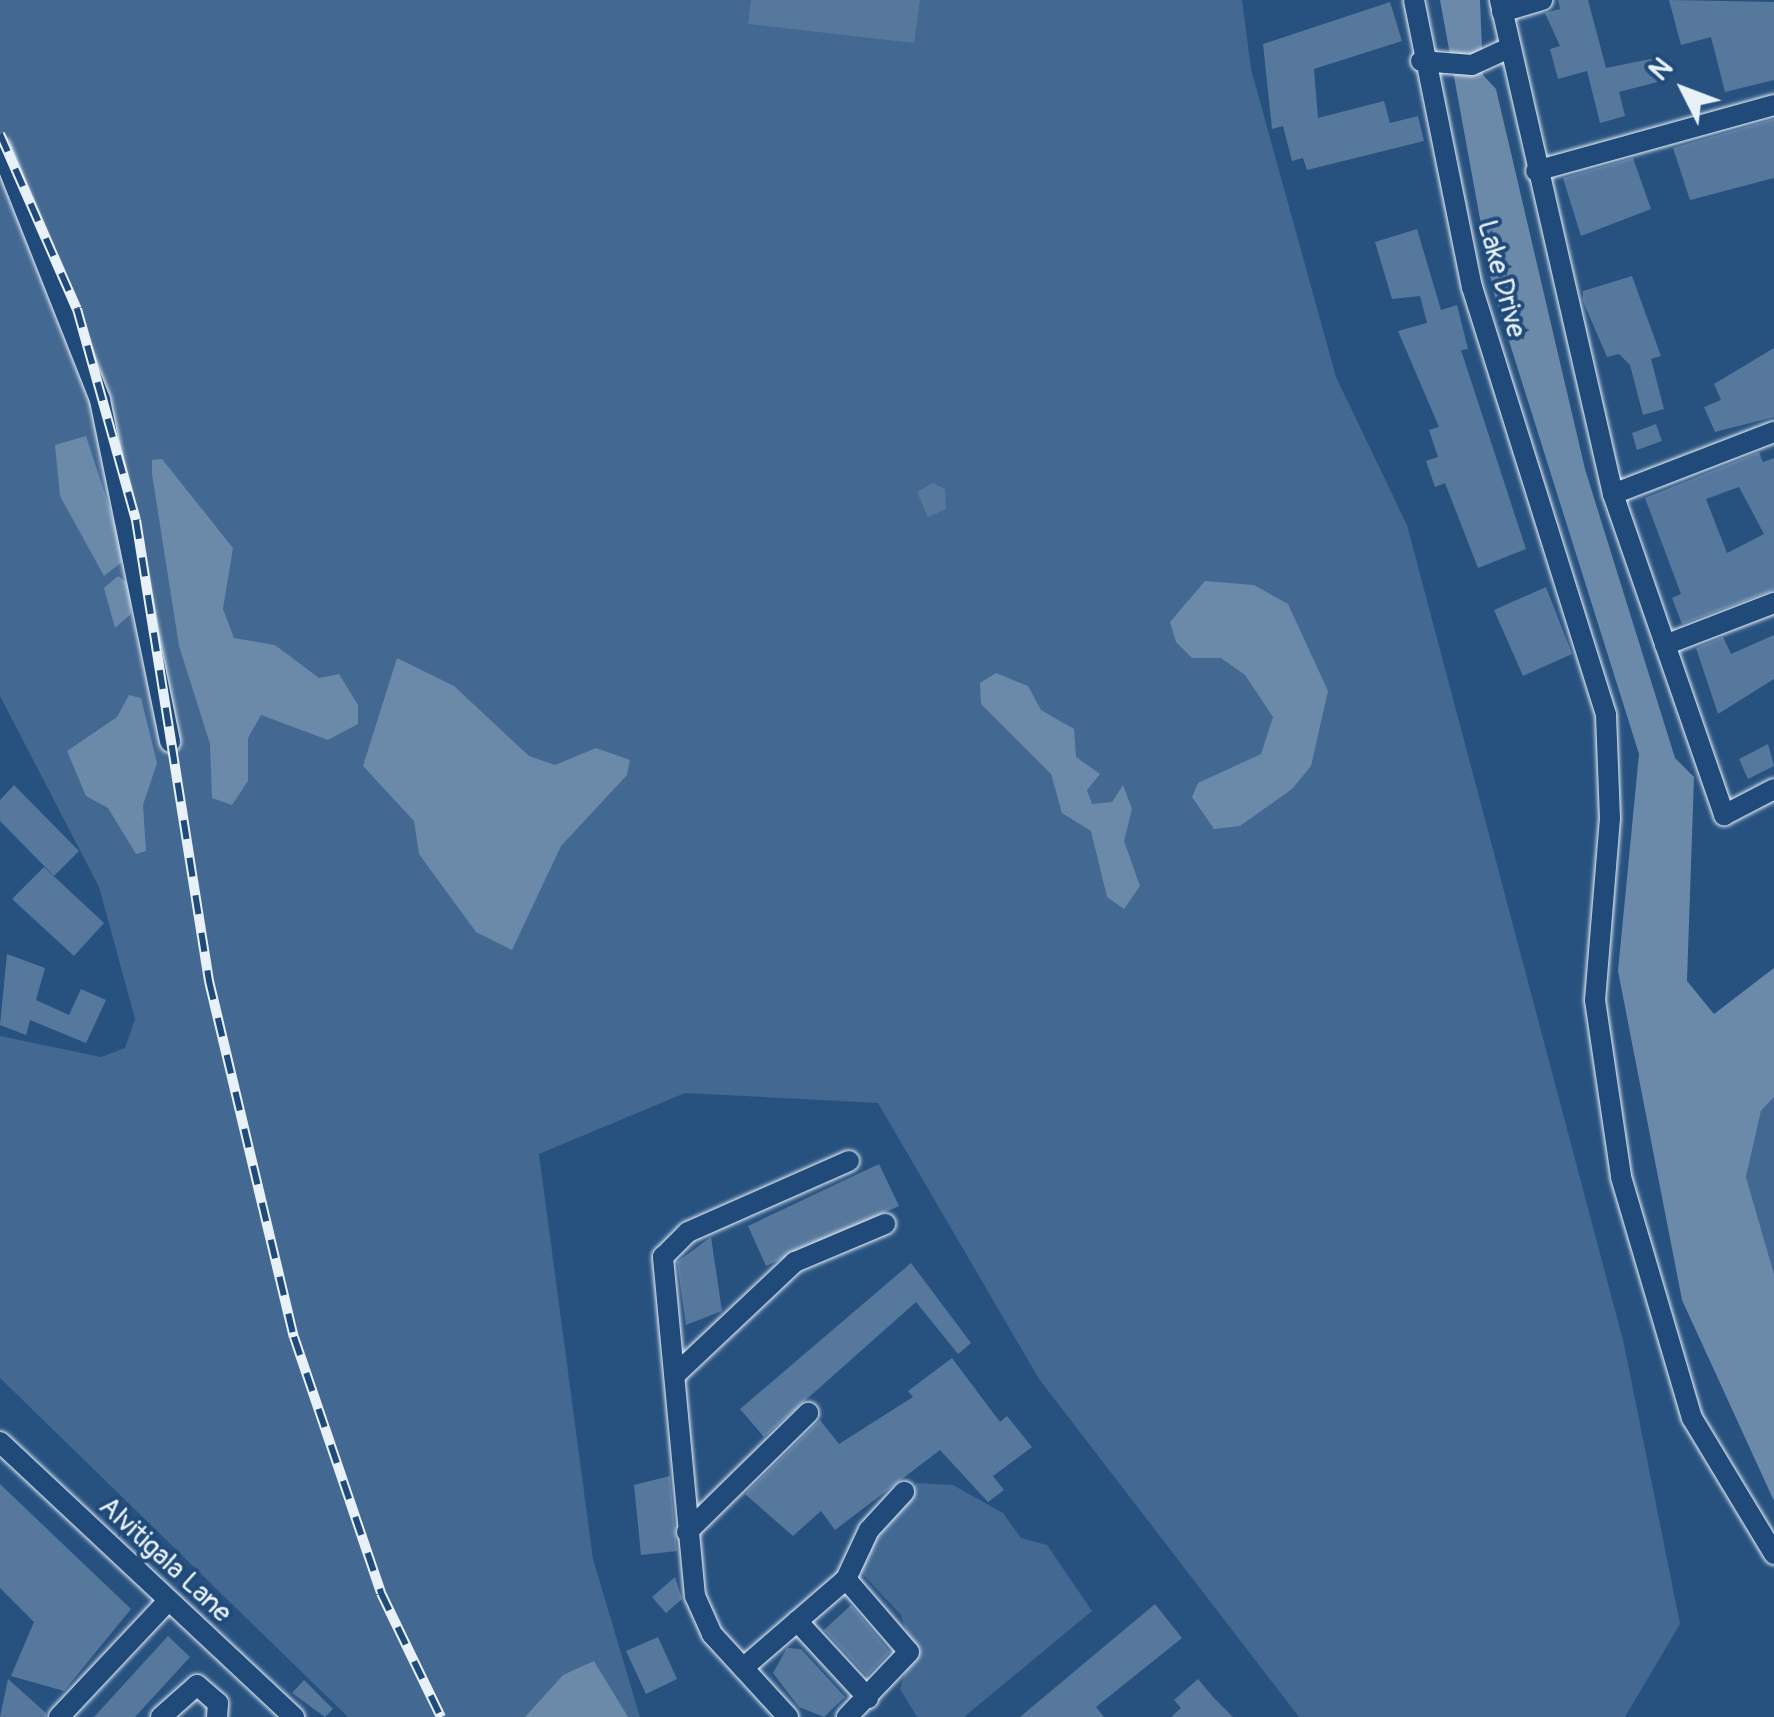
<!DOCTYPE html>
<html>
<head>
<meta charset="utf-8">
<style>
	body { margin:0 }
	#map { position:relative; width:1774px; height:1717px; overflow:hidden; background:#27517f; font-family:Pangolin,sans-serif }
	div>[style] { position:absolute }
	.green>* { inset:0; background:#436891 }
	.water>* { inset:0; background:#6b8aaa }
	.building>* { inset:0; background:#57789d }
	.roads { filter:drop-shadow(0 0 2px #e8f1f8) drop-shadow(0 0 2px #e8f1f8) }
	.minor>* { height:20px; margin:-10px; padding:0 10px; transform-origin:10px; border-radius:10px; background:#1f4a7a }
	.rail>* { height:10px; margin-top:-5px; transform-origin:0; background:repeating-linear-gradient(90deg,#1f4a7a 0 19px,#e8f1f8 0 38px); box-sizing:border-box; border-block:2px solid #e8f1f8 }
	span { translate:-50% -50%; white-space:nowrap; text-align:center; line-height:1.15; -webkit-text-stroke:8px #1f4a7a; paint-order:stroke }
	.street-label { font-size:28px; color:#e8f1f8 }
	.north { position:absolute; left:1634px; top:40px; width:100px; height:100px; -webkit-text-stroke:8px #1f4a7a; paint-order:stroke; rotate:312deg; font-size:28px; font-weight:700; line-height:40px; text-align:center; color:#e8f1f8 }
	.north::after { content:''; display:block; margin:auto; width:35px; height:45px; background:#e8f1f8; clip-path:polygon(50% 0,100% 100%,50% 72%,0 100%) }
</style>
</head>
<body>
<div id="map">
	<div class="green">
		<i style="clip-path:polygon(0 0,1242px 0,1251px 69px,1336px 377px,1407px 525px,1624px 1344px,1680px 1624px,1625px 1717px,1299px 1717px,1039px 1379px,878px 1103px,685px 1093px,539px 1154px,593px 1559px,640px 1717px,348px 1717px,0 1378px,0 1036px,101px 1057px,125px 1048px,135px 1019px,99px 887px,0 696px)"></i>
		<i style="clip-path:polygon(1774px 1097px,1774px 1274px,1746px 1177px,1761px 1111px)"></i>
		<i style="clip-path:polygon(917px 1483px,953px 1485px,1003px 1513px,1021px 1538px,1047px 1545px,1092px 1611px,964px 1717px,917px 1717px,900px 1689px,912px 1650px,901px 1615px,856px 1567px,875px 1525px)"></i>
	</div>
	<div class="water">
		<i style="clip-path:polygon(1440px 0,1480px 0,1483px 75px,1496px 89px,1585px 469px,1675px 758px,1694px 777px,1687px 981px,1714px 1014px,1774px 968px,1774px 1097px,1761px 1111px,1746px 1177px,1774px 1274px,1774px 1501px,1682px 1300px,1618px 971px,1639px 754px,1493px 290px)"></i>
		<i style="clip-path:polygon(86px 436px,120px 540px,122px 562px,104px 576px,60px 496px,55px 445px)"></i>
		<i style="clip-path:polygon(162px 459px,233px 548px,223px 609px,234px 638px,275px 645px,319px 678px,339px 674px,358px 705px,358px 724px,328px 740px,261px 715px,248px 738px,248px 781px,232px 805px,212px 798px,210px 744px,179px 646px,152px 474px,152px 460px)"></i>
		<i style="clip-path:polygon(118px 576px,131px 585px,131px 614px,115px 628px,104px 588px)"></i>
		<i style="clip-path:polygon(1205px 581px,1254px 585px,1288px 604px,1328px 691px,1311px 766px,1292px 789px,1240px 826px,1214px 829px,1192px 797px,1198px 783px,1261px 754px,1273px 717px,1245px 675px,1221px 658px,1192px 658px,1176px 642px,1170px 622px)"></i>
		<i style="clip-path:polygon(397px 658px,454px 686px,529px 756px,555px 765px,596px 748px,630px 760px,627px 775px,561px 846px,512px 950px,476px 932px,419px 854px,414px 821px,363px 766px)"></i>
		<i style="clip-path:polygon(996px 673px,1028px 686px,1041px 710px,1074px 729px,1076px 757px,1100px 774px,1087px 790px,1092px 804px,1112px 802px,1123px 785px,1132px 809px,1124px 841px,1140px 886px,1124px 909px,1107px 897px,1091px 831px,1062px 813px,1051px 774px,981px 704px,980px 683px)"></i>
		<i style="clip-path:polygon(129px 695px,141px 698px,157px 763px,143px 805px,146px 851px,136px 854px,108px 808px,86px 796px,67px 751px,117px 717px)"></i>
		<i style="clip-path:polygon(594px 1661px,628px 1717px,525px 1717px,563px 1675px)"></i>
	</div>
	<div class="building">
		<i style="clip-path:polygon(751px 0,920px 0,914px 43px,748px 24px)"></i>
		<i style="clip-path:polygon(1558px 0,1588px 0,1606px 68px,1660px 57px,1665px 80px,1619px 92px,1625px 116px,1600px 123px,1587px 71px,1558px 79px,1550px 49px,1560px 46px,1545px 13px,1560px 9px)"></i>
		<i style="clip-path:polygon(1669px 0,1774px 2px,1774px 80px,1725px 92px,1711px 37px,1681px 45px)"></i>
		<i style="clip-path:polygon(1390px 2px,1402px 41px,1314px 69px,1318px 118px,1384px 101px,1390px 123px,1418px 116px,1424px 141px,1307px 170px,1303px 158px,1292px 161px,1283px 126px,1272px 129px,1263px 44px)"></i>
		<i style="clip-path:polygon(1774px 119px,1774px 178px,1690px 200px,1673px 148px)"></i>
		<i style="clip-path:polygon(1633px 158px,1651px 209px,1581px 236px,1563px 178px)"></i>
		<i style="clip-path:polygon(1417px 229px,1441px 310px,1457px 305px,1468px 349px,1461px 350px,1526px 549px,1478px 568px,1445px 483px,1435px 487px,1426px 461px,1438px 457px,1429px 430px,1439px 427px,1398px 331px,1427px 323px,1420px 296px,1392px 299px,1375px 242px)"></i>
		<i style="clip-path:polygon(1632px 276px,1661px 356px,1651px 359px,1664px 409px,1643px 415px,1630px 365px,1619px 354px,1607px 357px,1583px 301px,1583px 291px)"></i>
		<i style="clip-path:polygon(1774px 348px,1774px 417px,1715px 432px,1704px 407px,1721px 400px,1714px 384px)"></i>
		<i style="clip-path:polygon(1656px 424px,1662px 441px,1637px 450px,1632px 433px)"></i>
		<i style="clip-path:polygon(evenodd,1759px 452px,1763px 462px,1774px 458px,1774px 590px,1682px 624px,1672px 598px,1681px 594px,1645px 498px,1759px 452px,1739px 487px,1764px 534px,1727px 553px,1706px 499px,1739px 487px)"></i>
		<i style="clip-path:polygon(933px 483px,945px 489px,946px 509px,928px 517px,917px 492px)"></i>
		<i style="clip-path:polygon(1546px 587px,1572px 654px,1523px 676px,1494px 610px)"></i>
		<i style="clip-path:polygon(1774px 635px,1774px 679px,1718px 714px,1696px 648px,1723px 637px,1731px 654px)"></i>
		<i style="clip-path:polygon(1768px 744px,1774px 766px,1748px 779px,1739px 759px)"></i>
		<i style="clip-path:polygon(14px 785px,79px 851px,54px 876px,0 821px,0 800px)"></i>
		<i style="clip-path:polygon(44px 867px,104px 923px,74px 956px,12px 899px)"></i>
		<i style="clip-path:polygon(7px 954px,45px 968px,36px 1000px,69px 1015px,81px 989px,106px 1000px,86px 1043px,30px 1020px,26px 1035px,0 1025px)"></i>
		<i style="clip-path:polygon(879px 1164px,899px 1206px,766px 1266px,748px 1226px)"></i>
		<i style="clip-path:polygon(711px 1237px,722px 1311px,686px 1325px,677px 1262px)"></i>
		<i style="clip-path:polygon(911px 1263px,971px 1343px,958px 1354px,916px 1302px,764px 1437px,740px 1409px)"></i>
		<i style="clip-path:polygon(952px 1358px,1000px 1422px,1007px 1416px,1032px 1447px,993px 1476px,1004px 1490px,988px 1502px,940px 1450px,835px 1530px,821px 1511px,793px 1536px,745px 1494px,820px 1420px,839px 1444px,913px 1397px,908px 1391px)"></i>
		<i style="clip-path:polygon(670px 1476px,677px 1551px,641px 1555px,634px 1485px)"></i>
		<i style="clip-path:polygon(0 1484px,131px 1609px,64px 1691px,11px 1676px,34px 1622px,0 1588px)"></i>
		<i style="clip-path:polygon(675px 1577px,682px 1599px,666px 1613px,652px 1597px)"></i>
		<i style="clip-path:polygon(1155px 1604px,1182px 1638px,1096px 1707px,1104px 1717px,1020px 1717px)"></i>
		<i style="clip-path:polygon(851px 1605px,890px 1652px,867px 1676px,824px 1630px)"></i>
		<i style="clip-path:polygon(168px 1636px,190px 1657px,135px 1717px,94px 1717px)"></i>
		<i style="clip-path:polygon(658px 1637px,677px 1679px,646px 1694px,626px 1651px)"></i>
		<i style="clip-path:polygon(787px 1648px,801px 1649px,845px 1697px,824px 1717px,799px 1707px,773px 1673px)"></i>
		<i style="clip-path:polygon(8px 1679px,46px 1713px,46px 1717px,0 1717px)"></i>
		<i style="clip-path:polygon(1198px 1679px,1214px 1698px,1233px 1717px,1171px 1717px,1181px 1708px,1174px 1700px)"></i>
		<i style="clip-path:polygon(304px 1680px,333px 1709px,325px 1717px,292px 1693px)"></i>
	</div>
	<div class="roads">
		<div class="minor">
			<i style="left:1414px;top:0;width:293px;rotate:78.6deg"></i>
			<i style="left:1472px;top:287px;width:448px;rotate:72.6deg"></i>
			<i style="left:1606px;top:715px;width:103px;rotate:87.8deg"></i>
			<i style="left:1610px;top:818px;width:183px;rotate:94.7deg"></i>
			<i style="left:1595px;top:1000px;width:179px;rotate:81.6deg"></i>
			<i style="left:1621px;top:1177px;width:251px;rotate:73.6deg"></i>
			<i style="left:1692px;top:1418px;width:159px;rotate:58.9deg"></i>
			<i style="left:1500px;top:0;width:507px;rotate:77.12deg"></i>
			<i style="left:1613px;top:494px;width:340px;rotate:70.9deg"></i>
			<i style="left:1724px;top:815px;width:56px;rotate:-27.5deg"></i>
			<i style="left:1502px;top:12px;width:42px;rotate:-16.7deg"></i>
			<i style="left:1421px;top:61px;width:51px;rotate:4.5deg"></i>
			<i style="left:1472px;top:65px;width:41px;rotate:-24.7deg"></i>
			<i style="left:0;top:147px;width:272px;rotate:68.4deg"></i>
			<i style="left:100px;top:400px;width:349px;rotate:78.4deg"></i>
			<i style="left:1536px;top:171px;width:247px;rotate:-15.5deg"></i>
			<i style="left:1613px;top:494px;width:173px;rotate:-21.1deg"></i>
			<i style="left:1665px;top:645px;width:117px;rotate:-21.1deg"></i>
			<i style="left:675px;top:1375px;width:165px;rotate:-43.3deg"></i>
			<i style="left:795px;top:1262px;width:98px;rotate:-22.9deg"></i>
			<i style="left:0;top:1442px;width:403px;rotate:43.1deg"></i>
			<i style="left:687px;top:1532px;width:170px;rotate:-44.5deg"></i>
			<i style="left:846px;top:1579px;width:96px;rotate:49.2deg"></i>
			<i style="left:909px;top:1652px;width:90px;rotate:133.6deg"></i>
			<i style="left:797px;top:1621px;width:105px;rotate:47.3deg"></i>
			<i style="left:743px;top:1668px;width:136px;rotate:-40.8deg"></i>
			<i style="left:846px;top:1579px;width:54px;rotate:-64.9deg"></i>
			<i style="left:869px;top:1530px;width:52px;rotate:-47.4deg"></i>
			<i style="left:59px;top:1717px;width:159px;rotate:-46.8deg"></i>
			<i style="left:161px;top:1717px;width:48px;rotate:-41.6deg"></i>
			<i style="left:197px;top:1685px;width:28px;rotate:41deg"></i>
			<i style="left:218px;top:1703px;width:14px;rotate:94deg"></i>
			<i style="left:788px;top:1717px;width:113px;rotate:-132.5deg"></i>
			<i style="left:712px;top:1634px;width:42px;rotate:-114.1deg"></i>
			<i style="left:695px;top:1596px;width:341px;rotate:-95.4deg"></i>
			<i style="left:663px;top:1257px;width:35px;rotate:-45deg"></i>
			<i style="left:688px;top:1232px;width:176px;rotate:-23.8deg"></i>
		</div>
	</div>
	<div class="rail">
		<i style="left:0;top:134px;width:191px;rotate:66.3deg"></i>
		<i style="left:77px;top:309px;width:219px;rotate:74.4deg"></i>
		<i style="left:136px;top:520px;width:467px;rotate:81deg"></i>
		<i style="left:209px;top:981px;width:366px;rotate:76.6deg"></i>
		<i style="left:294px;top:1337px;width:270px;rotate:71.2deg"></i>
		<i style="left:381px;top:1593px;width:138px;rotate:64.2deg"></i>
	</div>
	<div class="street-label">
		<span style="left:1501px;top:279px;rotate:75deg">Lake Drive</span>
		<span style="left:165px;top:1560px;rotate:43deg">Alvitigala Lane</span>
	</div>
	<div class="north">N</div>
</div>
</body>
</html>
